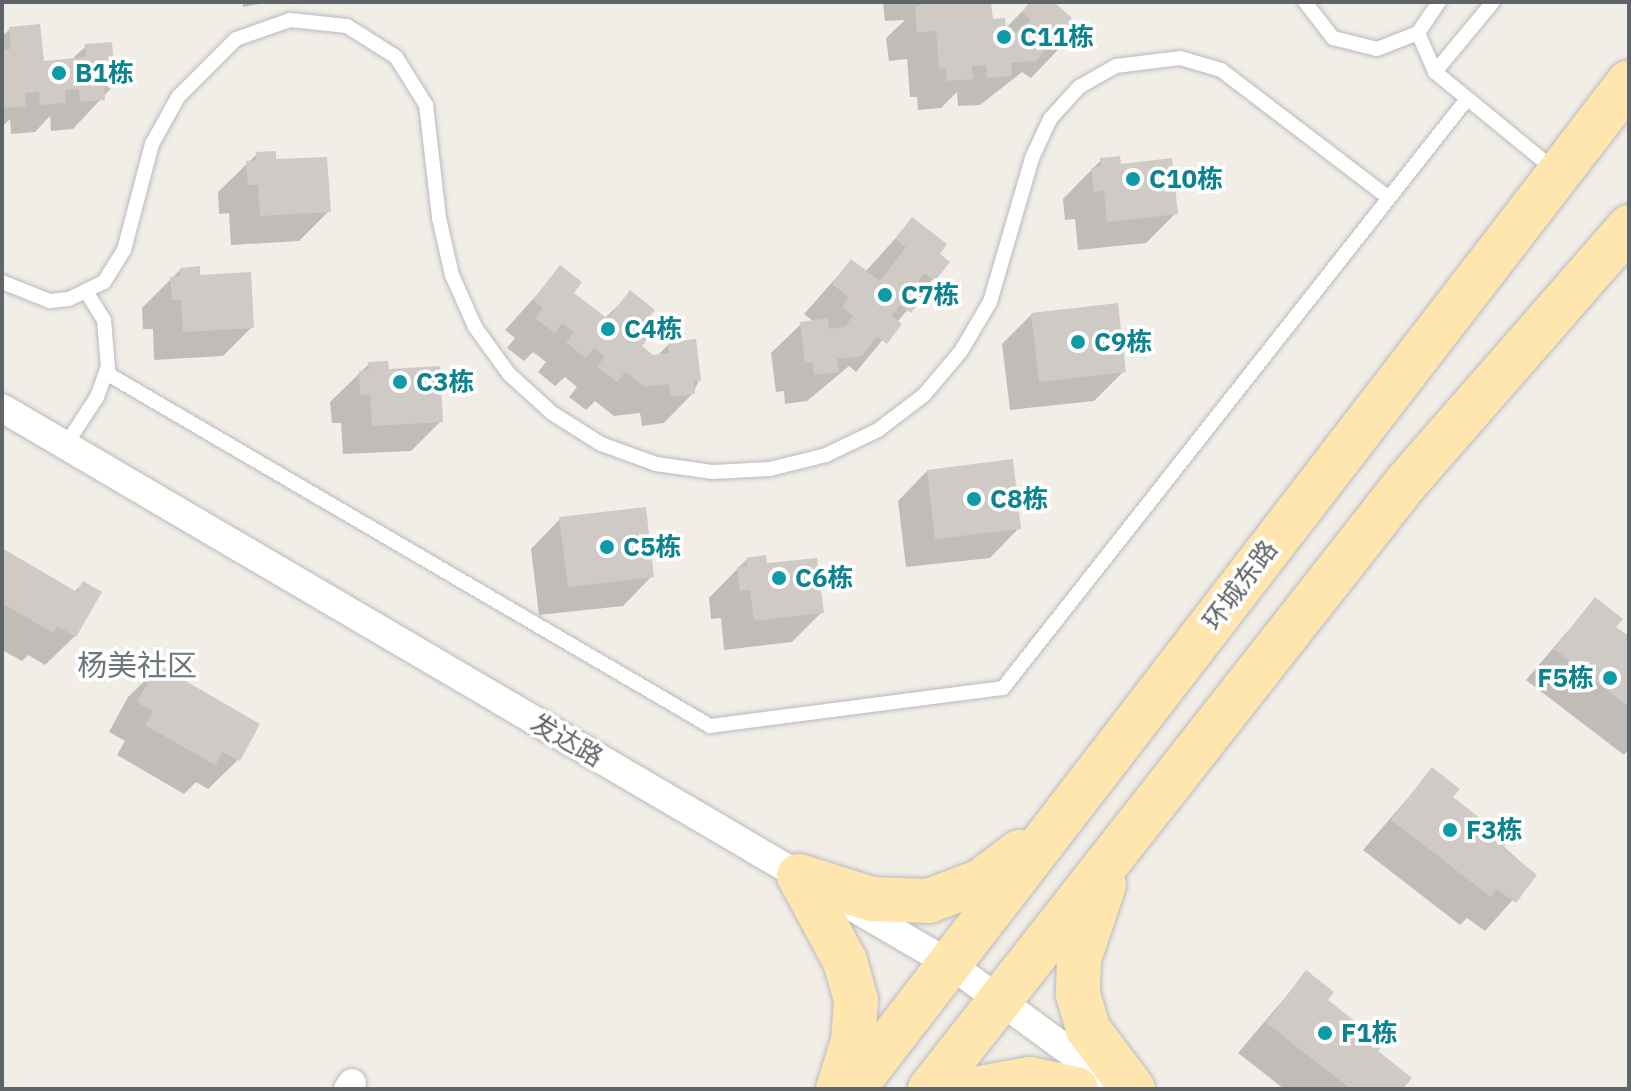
<!DOCTYPE html>
<html>
<head>
<meta charset="utf-8">
<style>
	body { margin:0 }
	#map { position:relative; width:1631px; height:1091px; overflow:hidden; background:#f1ede7; font-family:"IBM Plex Sans","Noto Sans SC",sans-serif }
	div>[style] { position:absolute }
	.shadow>* { inset:0; background:#0003 }
	.building>* { inset:0; background:#cfcac5 }
	.roads { filter:drop-shadow(0 0 2px #b7babe) drop-shadow(0 0 2px #b7babe) }
	.service>* { height:14px; margin:-7px; padding:0 7px; transform-origin:7px; border-radius:7px; background:#fff }
	.minor>* { height:28px; margin:-14px; padding:0 14px; transform-origin:14px; border-radius:14px; background:#fff }
	.primary>* { height:44px; margin:-22px; padding:0 22px; transform-origin:22px; border-radius:22px; background:#ffe6ae }
	.dots>* { width:22px; height:22px; translate:-50% -50%; box-sizing:border-box; border:4px solid #fff; border-radius:50% }
	span { translate:-50% -50%; white-space:nowrap; text-align:center; line-height:1.15; -webkit-text-stroke:7px #fff; paint-order:stroke }
	.culture-label { font-size:26px; color:#0d838f; font-weight:700 }
	.left { translate:0 -50%; text-align:left }
	.right { translate:-100% -50%; text-align:right }
	.street-label { font-size:26px; color:#5e6468 }
	.quarter-label { font-size:30px; color:#6f767a }
	.frame { position:absolute; inset:0; border:4px solid #5e6468; pointer-events:none }
</style>
</head>
<body>
<div id="map">
	<div class="shadow">
		<i style="clip-path:polygon(243px 2px,270px 2px,243px 7px)"></i>
		<i style="clip-path:polygon(883px 2px,989px 2px,991px 21px,1004px 30px,1031px 2px,1051px 2px,1075px 32px,1031px 78px,1022px 72px,980px 105px,958px 106px,957px 92px,941px 108px,918px 110px,917px 97px,910px 97px,907px 59px,889px 61px,886px 38px,905px 20px,885px 21px)"></i>
		<i style="clip-path:polygon(10px 29px,42px 63px,71px 60px,86px 46px,114px 85px,73px 129px,51px 131px,50px 116px,35px 132px,11px 134px,10px 119px,2px 127px,2px 36px)"></i>
		<i style="clip-path:polygon(257px 154px,274px 161px,329px 211px,299px 241px,231px 245px,229px 213px,219px 214px,218px 192px)"></i>
		<i style="clip-path:polygon(1101px 160px,1119px 166px,1176px 213px,1146px 243px,1078px 250px,1075px 219px,1065px 220px,1063px 199px)"></i>
		<i style="clip-path:polygon(912px 220px,947px 262px,856px 372px,849px 366px,807px 401px,785px 404px,784px 391px,776px 392px,771px 353px,801px 324px,814px 322px,804px 314px,851px 261px,865px 272px)"></i>
		<i style="clip-path:polygon(561px 268px,571px 293px,604px 319px,631px 293px,640px 347px,656px 357px,669px 344px,699px 380px,693px 393px,664px 423px,642px 426px,640px 413px,614px 416px,595px 401px,586px 410px,569px 397px,577px 387px,565px 377px,555px 386px,538px 372px,546px 362px,533px 352px,524px 361px,507px 348px,515px 338px,505px 330px)"></i>
		<i style="clip-path:polygon(180px 270px,198px 277px,252px 327px,223px 356px,154px 360px,153px 329px,143px 329px,142px 308px)"></i>
		<i style="clip-path:polygon(1032px 314px,1124px 371px,1094px 401px,1010px 410px,1002px 344px)"></i>
		<i style="clip-path:polygon(369px 364px,387px 371px,441px 421px,411px 451px,343px 454px,341px 423px,332px 423px,330px 402px)"></i>
		<i style="clip-path:polygon(927px 471px,1019px 528px,990px 558px,906px 567px,898px 501px)"></i>
		<i style="clip-path:polygon(560px 519px,652px 576px,623px 606px,539px 615px,531px 549px)"></i>
		<i style="clip-path:polygon(2px 551px,74px 592px,83px 583px,75px 636px,45px 665px,28px 655px,22px 661px,2px 650px)"></i>
		<i style="clip-path:polygon(747px 559px,765px 566px,822px 612px,792px 642px,724px 650px,721px 618px,711px 619px,709px 598px)"></i>
		<i style="clip-path:polygon(1595px 599px,1614px 627px,1629px 639px,1629px 749px,1624px 755px,1526px 680px)"></i>
		<i style="clip-path:polygon(158px 668px,258px 725px,238px 760px,208px 789px,196px 782px,184px 794px,117px 755px,125px 741px,109px 732px,128px 697px)"></i>
		<i style="clip-path:polygon(1432px 770px,1450px 798px,1535px 875px,1485px 931px,1467px 918px,1460px 925px,1363px 850px)"></i>
		<i style="clip-path:polygon(1306px 973px,1325px 1001px,1375px 1051px,1401px 1089px,1284px 1089px,1238px 1053px)"></i>
	</div>
	<div class="building">
		<i style="clip-path:polygon(933px 2px,991px 2px,993px 19px,1005px 18px,1006px 32px,1020px 31px,1031px 19px,1022px 12px,1030px 2px,1054px 2px,1072px 18px,1068px 23px,1078px 32px,1062px 50px,1051px 42px,1036px 61px,1011px 63px,1012px 76px,987px 78px,986px 65px,972px 66px,973px 79px,947px 81px,946px 68px,939px 69px,936px 31px,917px 33px,915px 6px)"></i>
		<i style="clip-path:polygon(40px 24px,44px 61px,86px 57px,85px 44px,112px 42px,116px 86px,104px 87px,105px 100px,80px 102px,79px 89px,65px 90px,66px 103px,40px 105px,39px 92px,25px 93px,26px 106px,2px 108px,2px 49px,11px 49px,9px 27px)"></i>
		<i style="clip-path:polygon(276px 151px,276px 159px,327px 157px,331px 212px,260px 216px,258px 185px,248px 185px,246px 161px,256px 160px,256px 152px)"></i>
		<i style="clip-path:polygon(1120px 156px,1121px 164px,1172px 158px,1178px 214px,1107px 222px,1104px 190px,1094px 192px,1091px 168px,1101px 167px,1100px 158px)"></i>
		<i style="clip-path:polygon(912px 217px,947px 244px,940px 254px,950px 262px,935px 281px,924px 273px,916px 285px,926px 292px,911px 313px,900px 305px,892px 316px,902px 324px,887px 344px,877px 336px,862px 356px,837px 359px,839px 372px,814px 375px,813px 362px,805px 363px,800px 322px,828px 318px,829px 329px,845px 327px,853px 316px,842px 307px,849px 297px,832px 284px,851px 259px,880px 281px,906px 247px,895px 239px)"></i>
		<i style="clip-path:polygon(560px 265px,582px 282px,574px 293px,608px 319px,630px 290px,655px 310px,642px 327px,651px 335px,642px 346px,653px 355px,669px 353px,668px 342px,696px 339px,701px 381px,694px 381px,695px 394px,671px 397px,669px 384px,645px 387px,625px 372px,617px 382px,597px 367px,605px 356px,594px 348px,586px 358px,566px 342px,574px 332px,562px 323px,555px 333px,535px 318px,543px 308px,533px 300px)"></i>
		<i style="clip-path:polygon(200px 266px,200px 275px,251px 272px,254px 328px,183px 332px,181px 300px,172px 300px,170px 277px,180px 276px,180px 268px)"></i>
		<i style="clip-path:polygon(1118px 303px,1126px 372px,1039px 382px,1031px 313px)"></i>
		<i style="clip-path:polygon(388px 361px,389px 369px,440px 366px,443px 422px,372px 426px,370px 394px,360px 395px,359px 371px,369px 370px,368px 362px)"></i>
		<i style="clip-path:polygon(1013px 459px,1021px 529px,935px 539px,927px 470px)"></i>
		<i style="clip-path:polygon(646px 507px,654px 577px,568px 587px,559px 517px)"></i>
		<i style="clip-path:polygon(2px 548px,77px 592px,83px 581px,102px 592px,76px 637px,57px 626px,53px 633px,2px 603px)"></i>
		<i style="clip-path:polygon(766px 555px,767px 563px,817px 558px,824px 613px,754px 621px,750px 590px,740px 591px,737px 567px,747px 566px,746px 558px)"></i>
		<i style="clip-path:polygon(1595px 597px,1623px 619px,1616px 627px,1629px 636px,1629px 707px,1554px 649px)"></i>
		<i style="clip-path:polygon(158px 665px,260px 724px,240px 761px,223px 752px,215px 765px,145px 725px,153px 711px,137px 702px)"></i>
		<i style="clip-path:polygon(1432px 767px,1460px 789px,1453px 797px,1509px 841px,1503px 848px,1537px 875px,1516px 903px,1497px 889px,1491px 897px,1391px 820px)"></i>
		<i style="clip-path:polygon(1306px 970px,1334px 992px,1328px 1000px,1384px 1044px,1378px 1051px,1412px 1078px,1403px 1089px,1351px 1089px,1266px 1023px)"></i>
	</div>
	<div class="roads">
		<div class="service">
			<i style="left:1305px;top:2px;width:46px;rotate:52.1deg"></i>
			<i style="left:1333px;top:38px;width:45px;rotate:14deg"></i>
			<i style="left:1377px;top:49px;width:44px;rotate:-21.3deg"></i>
			<i style="left:1418px;top:33px;width:37px;rotate:-56deg"></i>
			<i style="left:1418px;top:33px;width:43px;rotate:66.4deg"></i>
			<i style="left:1435px;top:72px;width:156px;rotate:39.3deg"></i>
			<i style="left:1435px;top:72px;width:91px;rotate:-50.4deg"></i>
			<i style="left:2px;top:282px;width:52px;rotate:21.6deg"></i>
			<i style="left:50px;top:301px;width:19px;rotate:-6deg"></i>
			<i style="left:69px;top:299px;width:39px;rotate:-26deg"></i>
			<i style="left:104px;top:282px;width:38px;rotate:-58deg"></i>
			<i style="left:124px;top:250px;width:110px;rotate:-75.2deg"></i>
			<i style="left:152px;top:144px;width:54px;rotate:-61deg"></i>
			<i style="left:178px;top:97px;width:82px;rotate:-45deg"></i>
			<i style="left:236px;top:39px;width:57px;rotate:-19.4deg"></i>
			<i style="left:290px;top:20px;width:57px;rotate:6deg"></i>
			<i style="left:347px;top:26px;width:58px;rotate:32.3deg"></i>
			<i style="left:396px;top:57px;width:57px;rotate:58deg"></i>
			<i style="left:426px;top:105px;width:114px;rotate:83.4deg"></i>
			<i style="left:439px;top:218px;width:58px;rotate:77.2deg"></i>
			<i style="left:452px;top:275px;width:57px;rotate:66.1deg"></i>
			<i style="left:475px;top:327px;width:58px;rotate:54.1deg"></i>
			<i style="left:509px;top:374px;width:58px;rotate:42.2deg"></i>
			<i style="left:552px;top:413px;width:58px;rotate:32.3deg"></i>
			<i style="left:601px;top:444px;width:59px;rotate:20deg"></i>
			<i style="left:656px;top:464px;width:58px;rotate:8deg"></i>
			<i style="left:713px;top:472px;width:57px;rotate:-3deg"></i>
			<i style="left:770px;top:469px;width:58px;rotate:-14deg"></i>
			<i style="left:826px;top:455px;width:58px;rotate:-25.7deg"></i>
			<i style="left:878px;top:430px;width:58px;rotate:-37.3deg"></i>
			<i style="left:924px;top:395px;width:57px;rotate:-49.9deg"></i>
			<i style="left:961px;top:351px;width:57px;rotate:-59.4deg"></i>
			<i style="left:990px;top:302px;width:150px;rotate:-73.7deg"></i>
			<i style="left:1032px;top:158px;width:43px;rotate:-65.2deg"></i>
			<i style="left:1050px;top:119px;width:43px;rotate:-47.8deg"></i>
			<i style="left:1079px;top:87px;width:43px;rotate:-29.6deg"></i>
			<i style="left:1116px;top:66px;width:64px;rotate:-7.1deg"></i>
			<i style="left:1180px;top:58px;width:43px;rotate:16.3deg"></i>
			<i style="left:1221px;top:70px;width:211px;rotate:37.3deg"></i>
			<i style="left:106px;top:373px;width:700px;rotate:30.3deg"></i>
			<i style="left:710px;top:726px;width:295px;rotate:-7.4deg"></i>
			<i style="left:1003px;top:688px;width:750px;rotate:-51.77deg"></i>
			<i style="left:65px;top:446px;width:59px;rotate:-56.9deg"></i>
			<i style="left:97px;top:397px;width:32px;rotate:-70deg"></i>
			<i style="left:108px;top:367px;width:47px;rotate:-94.9deg"></i>
			<i style="left:104px;top:320px;width:32px;rotate:-122deg"></i>
		</div>
		<div class="minor">
			<i style="left:2px;top:408px;width:1099px;rotate:30.39deg"></i>
			<i style="left:950px;top:964px;width:203px;rotate:36.2deg"></i>
			<i style="left:348px;top:1089px;width:7px;rotate:-56deg"></i>
		</div>
		<div class="primary">
			<i style="left:799px;top:876px;width:77px;rotate:17.5deg"></i>
			<i style="left:872px;top:899px;width:57px;rotate:2deg"></i>
			<i style="left:929px;top:901px;width:56px;rotate:-21deg"></i>
			<i style="left:981px;top:881px;width:48px;rotate:-37.3deg"></i>
			<i style="left:799px;top:876px;width:97px;rotate:61.6deg"></i>
			<i style="left:845px;top:961px;width:41px;rotate:74.2deg"></i>
			<i style="left:856px;top:1000px;width:41px;rotate:94.2deg"></i>
			<i style="left:853px;top:1041px;width:50px;rotate:107.4deg"></i>
			<i style="left:1104px;top:885px;width:78px;rotate:108.7deg"></i>
			<i style="left:1079px;top:959px;width:35px;rotate:92deg"></i>
			<i style="left:1078px;top:994px;width:36px;rotate:74deg"></i>
			<i style="left:1088px;top:1029px;width:75px;rotate:53.1deg"></i>
			<i style="left:853px;top:1089px;width:1271px;rotate:-52.38deg"></i>
			<i style="left:930px;top:1089px;width:771px;rotate:-51.85deg"></i>
			<i style="left:1406px;top:483px;width:340px;rotate:-48.9deg"></i>
			<i style="left:975px;top:1089px;width:56px;rotate:-10.3deg"></i>
			<i style="left:1030px;top:1079px;width:47px;rotate:12.3deg"></i>
		</div>
	</div>
	<div class="dots">
		<i style="left:1004px;top:37px;background:#0f9aa8"></i>
		<i style="left:59px;top:73px;background:#0f9aa8"></i>
		<i style="left:1133px;top:179px;background:#0f9aa8"></i>
		<i style="left:885px;top:295px;background:#0f9aa8"></i>
		<i style="left:608px;top:329px;background:#0f9aa8"></i>
		<i style="left:1078px;top:342px;background:#0f9aa8"></i>
		<i style="left:400px;top:382px;background:#0f9aa8"></i>
		<i style="left:974px;top:499px;background:#0f9aa8"></i>
		<i style="left:607px;top:547px;background:#0f9aa8"></i>
		<i style="left:779px;top:578px;background:#0f9aa8"></i>
		<i style="left:1610px;top:678px;background:#0f9aa8"></i>
		<i style="left:1450px;top:830px;background:#0f9aa8"></i>
		<i style="left:1325px;top:1033px;background:#0f9aa8"></i>
	</div>
	<div class="culture-label">
		<span class="left" style="left:1020px;top:37px">C11栋</span>
		<span class="left" style="left:75px;top:73px">B1栋</span>
		<span class="left" style="left:1149px;top:179px">C10栋</span>
		<span class="left" style="left:901px;top:295px">C7栋</span>
		<span class="left" style="left:624px;top:329px">C4栋</span>
		<span class="left" style="left:1094px;top:342px">C9栋</span>
		<span class="left" style="left:416px;top:382px">C3栋</span>
		<span class="left" style="left:990px;top:499px">C8栋</span>
		<span class="left" style="left:623px;top:547px">C5栋</span>
		<span class="left" style="left:795px;top:578px">C6栋</span>
		<span class="right" style="left:1594px;top:678px">F5栋</span>
		<span class="left" style="left:1466px;top:830px">F3栋</span>
		<span class="left" style="left:1341px;top:1033px">F1栋</span>
	</div>
	<div class="street-label">
		<span style="left:1240px;top:585px;rotate:-53deg">环城东路</span>
		<span style="left:567px;top:740px;rotate:30deg">发达路</span>
	</div>
	<div class="quarter-label">
		<span style="left:137px;top:665px">杨美社区</span>
	</div>
	<div class="frame"></div>
</div>
</body>
</html>
